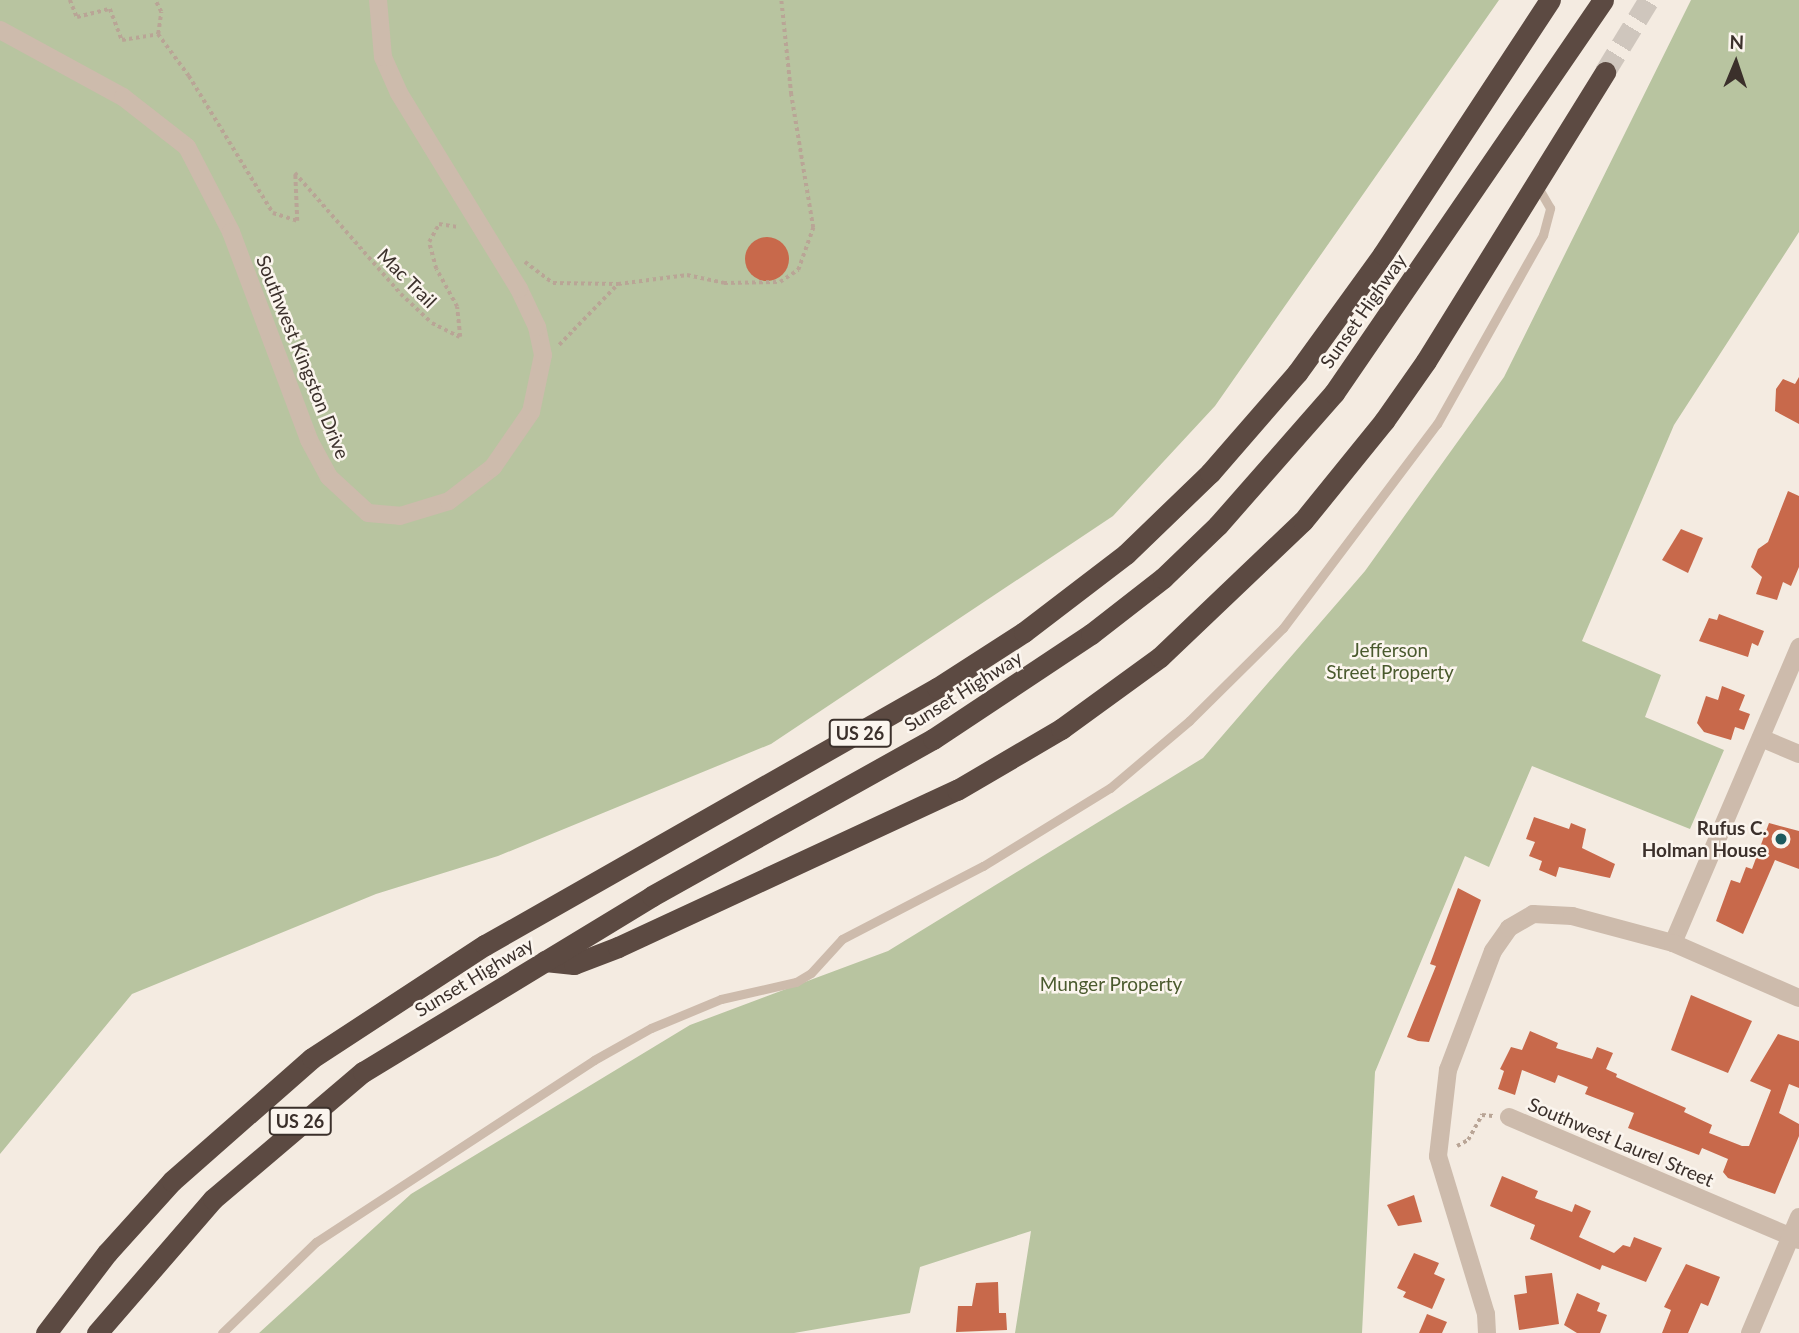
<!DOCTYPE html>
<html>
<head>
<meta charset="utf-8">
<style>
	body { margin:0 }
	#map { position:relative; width:1799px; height:1333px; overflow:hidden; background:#f4ebe1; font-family:Lato,sans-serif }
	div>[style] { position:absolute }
	.green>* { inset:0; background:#b8c4a0 }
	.building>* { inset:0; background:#c8694b }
	.round { border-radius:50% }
	.motorway-tunnel>* { height:21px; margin-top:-10.5px; transform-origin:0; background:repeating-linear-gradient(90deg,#cfc6bd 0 21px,transparent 0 31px) }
	.path>* { height:3.5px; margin-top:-1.75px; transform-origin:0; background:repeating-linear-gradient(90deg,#b9a596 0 3.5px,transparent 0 7px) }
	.service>* { height:9px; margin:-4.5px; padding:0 4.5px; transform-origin:4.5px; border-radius:4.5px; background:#cdbbac }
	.minor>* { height:18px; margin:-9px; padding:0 9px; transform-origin:9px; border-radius:9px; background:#cdbbac }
	.motorway>* { height:21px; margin:-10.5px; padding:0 10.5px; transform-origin:10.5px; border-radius:10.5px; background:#5c4a42 }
	.dots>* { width:19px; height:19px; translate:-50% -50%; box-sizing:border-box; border:4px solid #fbf5ee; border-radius:50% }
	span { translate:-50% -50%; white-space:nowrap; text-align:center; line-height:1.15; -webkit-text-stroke:5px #fbf5ee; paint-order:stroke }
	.shield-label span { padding:2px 5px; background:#fbf5ee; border:2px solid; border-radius:5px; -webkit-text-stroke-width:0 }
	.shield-label { font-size:18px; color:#3b302b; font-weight:700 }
	.street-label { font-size:19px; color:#3b302b }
	.park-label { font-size:19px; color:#4a5a2e }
	.poi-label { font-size:19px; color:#3b302b; font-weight:700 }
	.right { translate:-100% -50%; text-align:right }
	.north { position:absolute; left:1701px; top:28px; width:70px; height:70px; -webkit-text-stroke:5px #fbf5ee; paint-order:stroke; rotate:2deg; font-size:19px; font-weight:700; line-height:28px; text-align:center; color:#3b302b }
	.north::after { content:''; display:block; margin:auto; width:24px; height:32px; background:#3b302b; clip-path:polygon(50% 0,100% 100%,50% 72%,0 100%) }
</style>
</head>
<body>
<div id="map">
	<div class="green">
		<i style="clip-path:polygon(0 0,1499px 0,1215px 406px,1113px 516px,771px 744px,498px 856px,376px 894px,132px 994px,0 1154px)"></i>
		<i style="clip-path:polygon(1691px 0,1799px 0,1799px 232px,1674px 425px,1582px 641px,1661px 675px,1645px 717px,1724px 750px,1690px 829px,1532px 766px,1489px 867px,1465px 856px,1375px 1072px,1362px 1333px,1015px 1333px,1031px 1231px,920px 1267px,910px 1313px,794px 1333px,259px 1333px,411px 1194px,690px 1025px,888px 951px,1203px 758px,1365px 571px,1504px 377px)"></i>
	</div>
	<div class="building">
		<i class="round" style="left:745px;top:237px;width:44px;height:44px"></i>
		<i style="clip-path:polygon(1799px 377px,1799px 424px,1775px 411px,1776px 389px,1783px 379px,1795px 384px)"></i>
		<i style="clip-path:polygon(1788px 491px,1799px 496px,1799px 567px,1791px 586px,1783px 582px,1777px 600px,1756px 594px,1762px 577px,1751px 567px,1758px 549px,1768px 542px)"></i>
		<i style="clip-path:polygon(1681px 529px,1703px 538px,1688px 573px,1662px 560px)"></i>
		<i style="clip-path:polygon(1719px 614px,1764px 631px,1758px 646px,1752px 643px,1748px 657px,1699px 641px,1709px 618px,1717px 620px)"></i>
		<i style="clip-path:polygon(1722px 686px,1745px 695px,1739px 710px,1750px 714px,1744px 730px,1735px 727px,1731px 740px,1704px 732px,1697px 723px,1706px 696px,1718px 700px)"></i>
		<i style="clip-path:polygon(1534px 817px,1569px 829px,1571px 823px,1586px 829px,1582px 848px,1615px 864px,1610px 878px,1559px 867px,1556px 877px,1539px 870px,1542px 861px,1529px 856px,1535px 842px,1526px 839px)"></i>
		<i style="clip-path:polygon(1769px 823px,1799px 831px,1799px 869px,1775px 860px,1743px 934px,1716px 921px,1731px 880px,1740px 883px,1746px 867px,1752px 869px)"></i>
		<i style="clip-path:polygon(1458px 888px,1481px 900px,1429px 1042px,1418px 1041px,1407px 1037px,1436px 966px,1430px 964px)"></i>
		<i style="clip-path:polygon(1691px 995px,1752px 1021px,1728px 1073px,1671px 1050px)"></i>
		<i style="clip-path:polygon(1530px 1031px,1558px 1043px,1556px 1048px,1592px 1059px,1597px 1047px,1613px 1053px,1606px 1069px,1617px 1074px,1616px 1077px,1686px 1108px,1684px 1112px,1712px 1125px,1709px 1133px,1742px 1146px,1749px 1146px,1771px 1090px,1750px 1081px,1778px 1034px,1799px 1041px,1799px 1088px,1789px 1084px,1779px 1113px,1799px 1124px,1799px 1136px,1775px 1194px,1728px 1178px,1723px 1172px,1728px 1159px,1702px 1148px,1699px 1155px,1628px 1128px,1634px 1113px,1585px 1094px,1588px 1087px,1558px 1075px,1555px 1083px,1522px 1070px,1515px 1095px,1498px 1089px,1504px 1071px,1500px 1069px,1511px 1047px,1522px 1050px)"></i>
		<i style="clip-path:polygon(1502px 1176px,1538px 1191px,1535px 1198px,1572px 1212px,1575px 1204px,1591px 1211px,1579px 1237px,1614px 1253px,1623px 1245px,1630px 1247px,1634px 1237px,1662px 1248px,1646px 1282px,1602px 1265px,1600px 1270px,1530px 1239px,1535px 1225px,1490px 1206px)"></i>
		<i style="clip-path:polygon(1414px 1195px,1422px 1222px,1398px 1226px,1387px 1205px)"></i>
		<i style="clip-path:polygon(1414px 1253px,1439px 1263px,1434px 1274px,1445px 1279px,1432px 1309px,1403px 1297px,1406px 1292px,1397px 1288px)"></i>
		<i style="clip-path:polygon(1686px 1264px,1720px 1277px,1708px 1306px,1701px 1303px,1688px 1333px,1662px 1333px,1671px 1310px,1664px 1307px)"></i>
		<i style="clip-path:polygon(1552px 1273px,1559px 1324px,1519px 1330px,1514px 1295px,1527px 1293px,1525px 1276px)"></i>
		<i style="clip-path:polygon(998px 1282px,999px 1313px,1006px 1313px,1007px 1330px,956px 1332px,958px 1306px,972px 1306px,976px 1283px)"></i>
		<i style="clip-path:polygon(1577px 1293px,1600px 1303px,1597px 1311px,1607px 1315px,1600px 1333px,1577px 1333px,1564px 1325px)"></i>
		<i style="clip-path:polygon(1427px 1314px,1447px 1322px,1442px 1333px,1419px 1333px)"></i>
	</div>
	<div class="motorway-tunnel">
		<i style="left:1605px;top:72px;width:84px;rotate:-58.6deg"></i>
	</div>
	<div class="path">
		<i style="left:70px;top:0;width:18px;rotate:68deg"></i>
		<i style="left:77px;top:17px;width:34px;rotate:-14deg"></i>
		<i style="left:110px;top:9px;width:33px;rotate:69deg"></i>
		<i style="left:122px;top:40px;width:36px;rotate:-9deg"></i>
		<i style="left:158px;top:34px;width:22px;rotate:-82deg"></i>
		<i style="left:161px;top:12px;width:13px;rotate:-117deg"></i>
		<i style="left:158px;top:34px;width:52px;rotate:53.6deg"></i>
		<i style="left:189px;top:76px;width:161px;rotate:58.5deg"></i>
		<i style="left:273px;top:213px;width:25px;rotate:18deg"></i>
		<i style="left:297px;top:221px;width:48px;rotate:-92.4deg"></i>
		<i style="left:295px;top:173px;width:161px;rotate:48.8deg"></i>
		<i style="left:401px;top:294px;width:42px;rotate:43.1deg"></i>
		<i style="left:432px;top:323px;width:31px;rotate:27deg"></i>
		<i style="left:460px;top:337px;width:30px;rotate:-96deg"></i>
		<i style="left:457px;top:307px;width:43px;rotate:-118.9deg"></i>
		<i style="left:436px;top:269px;width:28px;rotate:-105deg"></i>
		<i style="left:429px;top:242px;width:21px;rotate:-61deg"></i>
		<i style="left:439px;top:224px;width:20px;rotate:9deg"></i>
		<i style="left:525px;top:262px;width:35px;rotate:37deg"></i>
		<i style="left:553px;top:283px;width:65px;rotate:0.9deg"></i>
		<i style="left:618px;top:284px;width:70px;rotate:-7.4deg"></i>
		<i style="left:687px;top:275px;width:38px;rotate:12deg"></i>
		<i style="left:724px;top:283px;width:56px;rotate:-1deg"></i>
		<i style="left:780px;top:282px;width:22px;rotate:-34deg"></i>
		<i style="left:798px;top:270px;width:45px;rotate:-70.3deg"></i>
		<i style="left:813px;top:228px;width:135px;rotate:-99.4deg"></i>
		<i style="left:791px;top:95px;width:96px;rotate:-96deg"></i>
		<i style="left:559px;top:345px;width:85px;rotate:-46deg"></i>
		<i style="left:1457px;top:1146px;width:13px;rotate:-29deg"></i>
		<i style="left:1468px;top:1140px;width:29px;rotate:-61deg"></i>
		<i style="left:1482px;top:1115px;width:11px;rotate:5deg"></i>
	</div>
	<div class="service">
		<i style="left:222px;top:1333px;width:131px;rotate:-44.1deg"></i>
		<i style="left:316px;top:1242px;width:332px;rotate:-33.2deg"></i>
		<i style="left:594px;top:1060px;width:65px;rotate:-29.3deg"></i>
		<i style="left:651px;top:1028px;width:76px;rotate:-22.5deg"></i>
		<i style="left:721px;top:999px;width:77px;rotate:-12.8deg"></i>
		<i style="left:796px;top:982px;width:17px;rotate:-31deg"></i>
		<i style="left:811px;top:973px;width:46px;rotate:-47.6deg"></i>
		<i style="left:842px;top:939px;width:159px;rotate:-27.4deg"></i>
		<i style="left:983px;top:866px;width:149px;rotate:-31.6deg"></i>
		<i style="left:1110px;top:788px;width:104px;rotate:-40.3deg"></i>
		<i style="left:1189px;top:721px;width:132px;rotate:-44.7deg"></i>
		<i style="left:1283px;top:628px;width:256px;rotate:-53deg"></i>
		<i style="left:1437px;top:424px;width:217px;rotate:-60.7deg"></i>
		<i style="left:1543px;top:235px;width:28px;rotate:-75deg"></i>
		<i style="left:1550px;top:208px;width:28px;rotate:-120deg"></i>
	</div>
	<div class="minor">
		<i style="left:0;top:30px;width:140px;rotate:28.6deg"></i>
		<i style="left:123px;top:97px;width:81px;rotate:38deg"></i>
		<i style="left:187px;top:147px;width:96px;rotate:62.6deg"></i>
		<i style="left:231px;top:232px;width:222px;rotate:69.4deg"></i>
		<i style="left:309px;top:440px;width:42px;rotate:61.6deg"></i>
		<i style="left:329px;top:477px;width:53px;rotate:42.7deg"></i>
		<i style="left:368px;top:513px;width:32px;rotate:5deg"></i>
		<i style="left:400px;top:516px;width:51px;rotate:-17deg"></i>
		<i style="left:449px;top:501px;width:56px;rotate:-37.7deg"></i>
		<i style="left:493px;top:467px;width:67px;rotate:-55.4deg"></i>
		<i style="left:531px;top:412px;width:58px;rotate:-78.1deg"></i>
		<i style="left:543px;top:355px;width:29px;rotate:-102deg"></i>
		<i style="left:537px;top:327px;width:42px;rotate:-115.3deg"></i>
		<i style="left:519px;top:289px;width:230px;rotate:-121.5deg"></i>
		<i style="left:399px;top:93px;width:39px;rotate:-114deg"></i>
		<i style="left:383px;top:57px;width:57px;rotate:-95deg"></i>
		<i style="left:1761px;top:738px;width:41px;rotate:22.8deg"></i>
		<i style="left:1673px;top:943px;width:322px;rotate:-66.9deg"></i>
		<i style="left:1509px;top:1117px;width:315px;rotate:23deg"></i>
		<i style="left:1487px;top:1333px;width:19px;rotate:-93deg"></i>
		<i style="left:1486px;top:1314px;width:165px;rotate:-106.9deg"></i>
		<i style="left:1438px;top:1156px;width:87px;rotate:-83.4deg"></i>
		<i style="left:1448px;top:1070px;width:127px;rotate:-69.3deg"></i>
		<i style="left:1493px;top:951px;width:28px;rotate:-55deg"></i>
		<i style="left:1509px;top:928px;width:28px;rotate:-30deg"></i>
		<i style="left:1533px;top:914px;width:39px;rotate:3deg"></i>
		<i style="left:1572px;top:916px;width:105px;rotate:15deg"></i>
		<i style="left:1673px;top:943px;width:137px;rotate:23.6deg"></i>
		<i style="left:1750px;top:1333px;width:126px;rotate:-67.1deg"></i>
	</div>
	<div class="motorway">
		<i style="left:545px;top:961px;width:29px;rotate:6deg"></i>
		<i style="left:574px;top:964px;width:47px;rotate:-21.1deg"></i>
		<i style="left:618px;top:947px;width:374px;rotate:-24.9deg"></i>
		<i style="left:957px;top:790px;width:121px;rotate:-30.4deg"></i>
		<i style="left:1061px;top:729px;width:122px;rotate:-36deg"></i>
		<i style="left:1160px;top:657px;width:197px;rotate:-43.6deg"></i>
		<i style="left:1303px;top:521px;width:129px;rotate:-51deg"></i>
		<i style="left:1384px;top:421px;width:73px;rotate:-55deg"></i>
		<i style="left:1426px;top:361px;width:340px;rotate:-58.2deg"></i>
		<i style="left:46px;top:1333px;width:101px;rotate:-52.7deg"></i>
		<i style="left:107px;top:1253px;width:97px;rotate:-47.9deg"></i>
		<i style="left:172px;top:1181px;width:186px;rotate:-41.3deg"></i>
		<i style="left:312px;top:1058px;width:207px;rotate:-33.2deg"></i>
		<i style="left:485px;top:945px;width:520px;rotate:-29.62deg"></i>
		<i style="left:937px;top:688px;width:103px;rotate:-32.8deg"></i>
		<i style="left:1024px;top:632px;width:128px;rotate:-37.4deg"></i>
		<i style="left:1126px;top:554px;width:117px;rotate:-44deg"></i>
		<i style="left:1210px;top:473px;width:133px;rotate:-49deg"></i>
		<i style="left:1297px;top:373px;width:147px;rotate:-54.1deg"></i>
		<i style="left:1383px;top:254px;width:304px;rotate:-56.7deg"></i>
		<i style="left:97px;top:1333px;width:177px;rotate:-49.1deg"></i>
		<i style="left:213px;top:1199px;width:197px;rotate:-40.3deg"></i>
		<i style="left:363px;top:1072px;width:338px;rotate:-31.3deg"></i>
		<i style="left:652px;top:896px;width:322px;rotate:-29.2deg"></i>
		<i style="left:933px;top:739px;width:190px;rotate:-33.6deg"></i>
		<i style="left:1091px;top:634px;width:91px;rotate:-37.9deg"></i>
		<i style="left:1163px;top:578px;width:76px;rotate:-43.9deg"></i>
		<i style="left:1218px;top:525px;width:176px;rotate:-48.7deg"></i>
		<i style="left:1334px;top:393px;width:476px;rotate:-55.6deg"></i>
	</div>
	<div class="dots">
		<i style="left:1781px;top:839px;background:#1f5a5e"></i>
	</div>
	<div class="shield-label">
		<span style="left:860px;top:733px">US 26</span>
		<span style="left:300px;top:1121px">US 26</span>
	</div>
	<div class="street-label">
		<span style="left:407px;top:278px;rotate:45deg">Mac Trail</span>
		<span style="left:1363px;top:311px;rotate:-55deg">Sunset Highway</span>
		<span style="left:303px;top:357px;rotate:68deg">Southwest Kingston Drive</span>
		<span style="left:963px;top:691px;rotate:-32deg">Sunset Highway</span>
		<span style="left:474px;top:977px;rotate:-31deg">Sunset Highway</span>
		<span style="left:1621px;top:1142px;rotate:23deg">Southwest Laurel Street</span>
	</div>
	<div class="park-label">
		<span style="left:1390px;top:661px">Jefferson<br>Street Property</span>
		<span style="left:1111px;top:984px">Munger Property</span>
	</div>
	<div class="poi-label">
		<span class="right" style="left:1767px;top:839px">Rufus C.<br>Holman House</span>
	</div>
	<div class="north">N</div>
</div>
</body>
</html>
